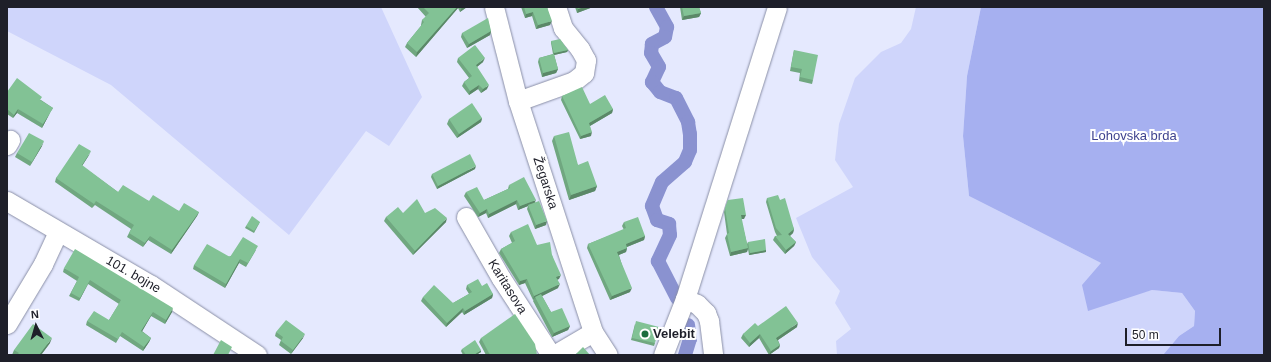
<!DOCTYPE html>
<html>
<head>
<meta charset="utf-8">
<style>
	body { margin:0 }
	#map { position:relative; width:1271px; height:362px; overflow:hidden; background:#e5e9fe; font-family:Helvetica,sans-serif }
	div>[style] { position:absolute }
	.green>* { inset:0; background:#cfd5fb }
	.forest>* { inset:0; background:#a6b0f0 }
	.canal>* { height:14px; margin:-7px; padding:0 7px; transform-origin:7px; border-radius:7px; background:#8a92d0 }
	.roads { filter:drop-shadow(0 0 1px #8a8fa7) drop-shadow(0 0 1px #8a8fa7) }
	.minor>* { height:19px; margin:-9.5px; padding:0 9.5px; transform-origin:9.5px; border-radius:9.5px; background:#fff }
	.wall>* { inset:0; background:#70a780 }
	.shaded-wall>* { inset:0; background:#5b8868 }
	.building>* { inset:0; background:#82c295 }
	.dots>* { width:11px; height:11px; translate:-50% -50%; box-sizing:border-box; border:2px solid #fff; border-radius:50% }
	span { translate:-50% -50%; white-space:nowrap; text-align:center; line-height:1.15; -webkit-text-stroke:4px #fff; paint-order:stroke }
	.park-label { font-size:13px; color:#3f438f }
	.street-label { font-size:13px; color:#1e1f29 }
	.poi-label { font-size:13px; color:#1e1f29; font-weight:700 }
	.left { translate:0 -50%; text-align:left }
	.frame { position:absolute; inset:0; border:8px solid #1e1f29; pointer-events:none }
	.north { position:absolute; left:16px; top:306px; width:40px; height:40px; -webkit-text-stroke:3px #fff; paint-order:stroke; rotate:355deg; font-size:11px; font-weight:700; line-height:16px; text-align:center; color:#1e1f29 }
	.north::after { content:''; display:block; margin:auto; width:14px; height:18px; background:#1e1f29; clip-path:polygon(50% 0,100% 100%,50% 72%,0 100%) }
	.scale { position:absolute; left:1125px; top:328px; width:96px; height:18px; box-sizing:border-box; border:2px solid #1e1f29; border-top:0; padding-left:5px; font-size:12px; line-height:14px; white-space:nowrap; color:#1e1f29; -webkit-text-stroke:3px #fff; paint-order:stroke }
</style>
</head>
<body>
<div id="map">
	<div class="green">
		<i style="clip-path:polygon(7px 7px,381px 7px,422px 97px,389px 146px,366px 131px,289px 235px,111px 85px,7px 31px)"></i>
		<i style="clip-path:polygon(916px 7px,981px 7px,967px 76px,963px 136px,969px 196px,1101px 263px,1129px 296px,1152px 290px,1182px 293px,1195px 311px,1194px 326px,1179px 336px,1163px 355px,837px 355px,836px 341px,851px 329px,835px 303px,840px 291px,812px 257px,796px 218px,853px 187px,835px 160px,839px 124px,855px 78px,881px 52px,901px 43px,911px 29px)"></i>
	</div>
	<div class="forest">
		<i style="clip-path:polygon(981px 7px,1264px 7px,1264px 355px,1163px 355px,1179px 336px,1194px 326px,1195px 311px,1182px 293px,1152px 290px,1088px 311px,1082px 285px,1101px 263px,969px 196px,963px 136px,967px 76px)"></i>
	</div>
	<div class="canal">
		<i style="left:656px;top:7px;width:23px;rotate:61deg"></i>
		<i style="left:667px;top:27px;width:10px;rotate:101deg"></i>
		<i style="left:665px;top:37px;width:15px;rotate:152deg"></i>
		<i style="left:652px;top:44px;width:9px;rotate:96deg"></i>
		<i style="left:651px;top:53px;width:16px;rotate:60deg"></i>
		<i style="left:659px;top:67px;width:17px;rotate:115deg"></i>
		<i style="left:652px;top:82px;width:13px;rotate:51deg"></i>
		<i style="left:660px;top:92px;width:17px;rotate:21deg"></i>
		<i style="left:676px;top:98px;width:27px;rotate:63deg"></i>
		<i style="left:688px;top:122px;width:12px;rotate:81deg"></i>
		<i style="left:690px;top:134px;width:16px;rotate:90deg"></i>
		<i style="left:690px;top:150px;width:13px;rotate:113deg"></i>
		<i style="left:685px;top:162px;width:30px;rotate:139deg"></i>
		<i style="left:662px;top:182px;width:26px;rotate:113deg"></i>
		<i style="left:652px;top:206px;width:15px;rotate:70deg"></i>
		<i style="left:657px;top:220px;width:13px;rotate:18deg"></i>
		<i style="left:669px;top:224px;width:11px;rotate:85deg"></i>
		<i style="left:670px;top:235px;width:29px;rotate:115deg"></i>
		<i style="left:658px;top:261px;width:42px;rotate:62.8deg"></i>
		<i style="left:685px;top:355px;width:17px;rotate:-73deg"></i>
		<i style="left:690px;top:339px;width:14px;rotate:-98deg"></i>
	</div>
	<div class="roads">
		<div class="minor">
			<i style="left:494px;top:7px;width:97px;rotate:75.7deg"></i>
			<i style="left:518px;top:101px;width:243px;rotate:72deg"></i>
			<i style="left:593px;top:332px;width:27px;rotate:57deg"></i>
			<i style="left:518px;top:101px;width:59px;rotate:-19.7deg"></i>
			<i style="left:574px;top:81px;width:13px;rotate:-39deg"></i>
			<i style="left:584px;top:73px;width:13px;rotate:-81deg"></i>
			<i style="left:586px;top:60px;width:13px;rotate:-119deg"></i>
			<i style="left:580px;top:49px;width:27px;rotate:-129deg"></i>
			<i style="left:563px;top:28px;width:22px;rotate:-108deg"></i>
			<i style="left:7px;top:145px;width:6px;rotate:-59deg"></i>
			<i style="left:7px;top:201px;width:167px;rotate:30.3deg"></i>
			<i style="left:151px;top:285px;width:127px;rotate:33.4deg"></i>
			<i style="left:466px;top:217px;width:70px;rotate:60.2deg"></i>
			<i style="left:501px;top:278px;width:92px;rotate:57deg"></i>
			<i style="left:685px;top:299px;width:13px;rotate:23deg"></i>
			<i style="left:697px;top:304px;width:13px;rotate:45deg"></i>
			<i style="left:706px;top:313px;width:9px;rotate:69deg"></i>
			<i style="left:709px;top:321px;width:34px;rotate:83deg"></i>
			<i style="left:7px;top:324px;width:70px;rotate:-59deg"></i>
			<i style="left:43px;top:264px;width:35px;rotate:-65deg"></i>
			<i style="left:554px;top:355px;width:45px;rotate:-30.5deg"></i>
			<i style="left:663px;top:355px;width:60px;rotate:-68.6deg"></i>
			<i style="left:685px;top:299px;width:306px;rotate:-72.5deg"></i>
		</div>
	</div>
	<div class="wall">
		<i style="clip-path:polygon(417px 7px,467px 7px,460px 12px,458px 8px,416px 57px,405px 47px,407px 43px,421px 26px,421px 25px,422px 20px,426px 17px)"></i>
		<i style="clip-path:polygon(521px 7px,547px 7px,550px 25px,536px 29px,532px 16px,525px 18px)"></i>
		<i style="clip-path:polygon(575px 7px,593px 7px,577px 13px)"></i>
		<i style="clip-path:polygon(680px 7px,699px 7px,701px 13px,699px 17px,682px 20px)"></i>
		<i style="clip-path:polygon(491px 31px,490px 35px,467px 48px,461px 37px,462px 33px)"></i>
		<i style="clip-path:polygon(551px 41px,568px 50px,567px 52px,554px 55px,558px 69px,556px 73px,542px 77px,538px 62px,539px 58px,553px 54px,551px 43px)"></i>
		<i style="clip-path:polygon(794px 50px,813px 80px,812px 84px,799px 81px,800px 73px,790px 71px,793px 55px)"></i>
		<i style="clip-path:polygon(458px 58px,483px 62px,477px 67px,487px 89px,481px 93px,478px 89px,469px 95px,462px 86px,464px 82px,469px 78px,457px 62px)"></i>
		<i style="clip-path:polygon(7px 92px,41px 100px,53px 108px,51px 111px,42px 128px,17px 113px,13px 118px,7px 114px)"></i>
		<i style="clip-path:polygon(562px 96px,590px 104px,613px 109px,612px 113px,590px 126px,591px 136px,580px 139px,561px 100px)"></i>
		<i style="clip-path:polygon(482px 118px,481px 122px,457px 138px,447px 124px,449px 119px)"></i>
		<i style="clip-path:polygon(554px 136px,578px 165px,597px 186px,595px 191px,569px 200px,552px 141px)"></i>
		<i style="clip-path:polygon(42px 146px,30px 166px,15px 157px,17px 153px)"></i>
		<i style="clip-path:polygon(89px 155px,82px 166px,118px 192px,149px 201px,179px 211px,199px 212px,197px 216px,171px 254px,148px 240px,143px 247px,127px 237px,131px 229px,95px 205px,92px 208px,55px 182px,56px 178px)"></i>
		<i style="clip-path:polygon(475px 169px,437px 189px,431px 177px,432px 174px)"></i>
		<i style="clip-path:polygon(509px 185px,535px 202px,546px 225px,535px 229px,527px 209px,528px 206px,518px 210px,516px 204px,488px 218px,486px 213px,478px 217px,464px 196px,466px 192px,484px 200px,508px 189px)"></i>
		<i style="clip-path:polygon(767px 198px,780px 200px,794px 229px,793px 233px,790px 236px,796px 242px,794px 246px,785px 254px,773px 240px,775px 236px,777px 236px,775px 232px,766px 202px)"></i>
		<i style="clip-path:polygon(728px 200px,744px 219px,741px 219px,747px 244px,748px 242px,766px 250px,766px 252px,749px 255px,748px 249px,747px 252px,730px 256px,725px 238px,727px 234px,724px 212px)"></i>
		<i style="clip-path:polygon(403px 213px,425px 213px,446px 222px,413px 255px,384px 221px,386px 217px)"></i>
		<i style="clip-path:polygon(260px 222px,254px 233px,245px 228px,246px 226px)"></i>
		<i style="clip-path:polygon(624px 222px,645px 236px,644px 240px,627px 247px,627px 248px,626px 252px,619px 255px,630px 292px,610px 300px,587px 248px,588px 244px,624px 230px,622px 226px)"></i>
		<i style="clip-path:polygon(511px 232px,537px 245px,552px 255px,559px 279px,557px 279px,558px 288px,542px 296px,551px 312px,570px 326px,568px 330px,552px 337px,533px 301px,534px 299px,533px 300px,525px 283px,519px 285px,499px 253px,501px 249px,512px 243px,509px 236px)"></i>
		<i style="clip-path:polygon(256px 250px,246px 267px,239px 263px,225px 288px,193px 269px,194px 265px)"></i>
		<i style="clip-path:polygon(64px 268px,172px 312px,165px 324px,151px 316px,142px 331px,151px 338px,149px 342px,143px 351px,120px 336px,116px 343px,86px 325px,87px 321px,109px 320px,119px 304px,88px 284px,79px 301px,69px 296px,77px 281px,63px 272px)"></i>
		<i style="clip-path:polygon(467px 285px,482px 286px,493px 294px,492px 298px,464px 315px,462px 312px,446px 327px,421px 301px,423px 297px,453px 303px,469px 294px,466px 289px)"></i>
		<i style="clip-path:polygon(635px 324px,655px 343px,654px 346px,631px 340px)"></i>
		<i style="clip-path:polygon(758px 326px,797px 327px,778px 340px,780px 345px,779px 348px,769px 355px,759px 338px,749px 347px,741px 338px,743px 334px)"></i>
		<i style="clip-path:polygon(276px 332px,303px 338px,291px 354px,279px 345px,281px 340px,275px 336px)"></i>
		<i style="clip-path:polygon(481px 338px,537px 355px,486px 355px,479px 342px)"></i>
		<i style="clip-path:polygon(50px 343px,41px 355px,12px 355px,14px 350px)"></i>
		<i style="clip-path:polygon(462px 349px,481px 352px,476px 355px,463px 355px,461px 351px)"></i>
	</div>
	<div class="shaded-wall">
		<i style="clip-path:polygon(457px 7px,458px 7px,458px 8px,416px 57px,417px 52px)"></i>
		<i style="clip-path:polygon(462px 7px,467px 7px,460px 12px)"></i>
		<i style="clip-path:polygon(584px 7px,593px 7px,577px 13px,578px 9px)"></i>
		<i style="clip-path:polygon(533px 12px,532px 16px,525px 18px,526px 14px)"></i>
		<i style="clip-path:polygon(701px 13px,699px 17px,682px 20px,684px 16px)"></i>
		<i style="clip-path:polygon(552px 21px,550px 25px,536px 29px,538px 25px)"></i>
		<i style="clip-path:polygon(491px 31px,490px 35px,467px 48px,469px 44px)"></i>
		<i style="clip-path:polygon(568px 50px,567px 52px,554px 55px,554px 53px)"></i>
		<i style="clip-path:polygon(485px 58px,483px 62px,474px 69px,476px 65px)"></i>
		<i style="clip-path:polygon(558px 69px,556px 73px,542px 77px,543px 73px)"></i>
		<i style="clip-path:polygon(479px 85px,478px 89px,469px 95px,470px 91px)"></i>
		<i style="clip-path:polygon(489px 85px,487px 89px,481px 93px,483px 89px)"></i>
		<i style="clip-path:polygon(53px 108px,51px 111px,42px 128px,43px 124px)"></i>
		<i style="clip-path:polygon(18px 109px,17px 113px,13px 118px,14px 115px)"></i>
		<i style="clip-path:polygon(613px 109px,612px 113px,588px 127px,589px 123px)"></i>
		<i style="clip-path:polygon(482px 118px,481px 122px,457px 138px,459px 134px)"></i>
		<i style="clip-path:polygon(592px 132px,591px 136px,580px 139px,581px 136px)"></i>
		<i style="clip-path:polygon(44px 141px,42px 146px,30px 166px,32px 162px)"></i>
		<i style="clip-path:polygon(91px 151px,89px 155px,80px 169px,82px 165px)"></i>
		<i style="clip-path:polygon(476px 166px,475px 169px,437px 189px,438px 186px)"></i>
		<i style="clip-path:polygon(597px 186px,595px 191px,569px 200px,571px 195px)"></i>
		<i style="clip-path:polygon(517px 200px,516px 204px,488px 218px,489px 214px)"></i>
		<i style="clip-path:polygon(536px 200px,534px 204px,528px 205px,528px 206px,518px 210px,520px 206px)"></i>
		<i style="clip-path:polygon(487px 209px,486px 213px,478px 217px,480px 213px)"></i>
		<i style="clip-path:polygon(199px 212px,197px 216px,171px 254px,172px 250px)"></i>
		<i style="clip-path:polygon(741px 215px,746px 215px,744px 219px,739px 219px)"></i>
		<i style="clip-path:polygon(447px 218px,446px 222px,413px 255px,415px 251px)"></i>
		<i style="clip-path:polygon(547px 221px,546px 225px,535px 229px,536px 225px)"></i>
		<i style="clip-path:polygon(794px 229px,793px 233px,787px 238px,788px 234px)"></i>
		<i style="clip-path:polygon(150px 236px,148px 240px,143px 247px,145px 243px)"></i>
		<i style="clip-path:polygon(645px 236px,644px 240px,624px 248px,626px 244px)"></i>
		<i style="clip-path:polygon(796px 242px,794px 246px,785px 254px,786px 250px)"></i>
		<i style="clip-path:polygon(627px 248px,626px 252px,616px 256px,617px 252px)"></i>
		<i style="clip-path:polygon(748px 248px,747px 252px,730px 256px,731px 252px)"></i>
		<i style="clip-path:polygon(766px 250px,766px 252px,749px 255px,750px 253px)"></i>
		<i style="clip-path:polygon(240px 259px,239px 263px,225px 288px,226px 284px)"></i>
		<i style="clip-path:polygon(561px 275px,559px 279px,555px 281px,556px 277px)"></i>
		<i style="clip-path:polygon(527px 279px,525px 283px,519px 285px,520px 281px)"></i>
		<i style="clip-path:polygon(90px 280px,88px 284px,79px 301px,80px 298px)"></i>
		<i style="clip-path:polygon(560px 284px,558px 288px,536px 299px,535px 297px,534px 299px,533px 300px,534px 296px)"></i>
		<i style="clip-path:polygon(632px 288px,630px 292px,610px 300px,612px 296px)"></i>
		<i style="clip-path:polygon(493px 294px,492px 298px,464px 315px,465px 311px)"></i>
		<i style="clip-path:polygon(173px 308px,172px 312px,165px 324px,166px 320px)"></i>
		<i style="clip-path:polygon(463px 308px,462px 312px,446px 327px,447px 323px)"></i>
		<i style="clip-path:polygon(153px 312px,151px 316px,140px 335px,141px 331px)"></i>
		<i style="clip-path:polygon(798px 323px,797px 327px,775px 342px,776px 338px)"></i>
		<i style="clip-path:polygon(570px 326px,568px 330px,552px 337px,554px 333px)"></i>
		<i style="clip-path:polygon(305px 334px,303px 338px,291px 354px,293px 350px)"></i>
		<i style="clip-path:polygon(760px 334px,759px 338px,749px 347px,750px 343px)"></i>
		<i style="clip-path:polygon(52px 338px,50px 343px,41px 355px,39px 355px)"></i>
		<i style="clip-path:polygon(151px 338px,149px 342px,143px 351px,144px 347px)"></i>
		<i style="clip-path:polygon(780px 345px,779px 348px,769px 355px,771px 351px)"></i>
		<i style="clip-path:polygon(481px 350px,481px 352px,476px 355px,474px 355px)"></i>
	</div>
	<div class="building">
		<i style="clip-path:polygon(423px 7px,457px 7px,417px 52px,407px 43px,424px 22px,422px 20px,429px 13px)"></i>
		<i style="clip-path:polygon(524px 7px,547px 7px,552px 21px,538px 25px,533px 12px,526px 14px)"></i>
		<i style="clip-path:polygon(577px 7px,584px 7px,578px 9px)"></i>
		<i style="clip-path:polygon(682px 7px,699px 7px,701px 13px,684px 16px)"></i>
		<i style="clip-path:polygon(488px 18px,491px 31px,469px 44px,462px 33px)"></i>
		<i style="clip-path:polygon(560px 39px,568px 50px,554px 53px,551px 41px)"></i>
		<i style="clip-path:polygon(475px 45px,485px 58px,476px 65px,489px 85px,483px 89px,479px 85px,470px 91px,464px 82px,472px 76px,458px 58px)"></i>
		<i style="clip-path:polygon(794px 50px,818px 55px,813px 80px,800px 77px,802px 69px,791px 67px)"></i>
		<i style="clip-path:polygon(554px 54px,558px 69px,543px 73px,539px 58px)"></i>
		<i style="clip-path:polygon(17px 78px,42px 97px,40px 100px,53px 108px,43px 124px,18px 109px,14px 115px,7px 109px,7px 92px)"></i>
		<i style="clip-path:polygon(582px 87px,590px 104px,605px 95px,613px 109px,589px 123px,592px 132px,581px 136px,562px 96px)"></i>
		<i style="clip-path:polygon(472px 103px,482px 118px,459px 134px,449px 119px)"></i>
		<i style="clip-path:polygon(569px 132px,578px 165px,588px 161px,597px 186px,571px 195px,554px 136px)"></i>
		<i style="clip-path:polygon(29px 133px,44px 141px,32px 162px,17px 153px)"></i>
		<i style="clip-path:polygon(79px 144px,91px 151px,82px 165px,118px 192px,123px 185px,149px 201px,153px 195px,179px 211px,184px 203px,199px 212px,172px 250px,150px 236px,145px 243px,129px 233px,134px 225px,96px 201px,94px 204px,56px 178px)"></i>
		<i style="clip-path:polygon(470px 154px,476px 166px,438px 186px,432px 174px)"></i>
		<i style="clip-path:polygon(524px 177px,536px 200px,520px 206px,517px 200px,489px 214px,487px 209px,480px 213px,466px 192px,477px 187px,484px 200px,510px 188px,509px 185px)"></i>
		<i style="clip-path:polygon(778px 195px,780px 200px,785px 198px,794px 229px,788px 234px,796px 242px,786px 250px,775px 236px,782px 235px,776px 228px,767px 198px)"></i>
		<i style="clip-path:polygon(743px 198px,746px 215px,741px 215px,748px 248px,731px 252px,727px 234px,729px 233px,725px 208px,728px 200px)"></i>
		<i style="clip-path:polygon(417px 199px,425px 213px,435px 208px,447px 218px,415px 251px,386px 217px,398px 207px,403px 213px)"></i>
		<i style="clip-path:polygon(539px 201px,547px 221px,536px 225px,528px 205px)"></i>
		<i style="clip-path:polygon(252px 216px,260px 222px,254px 231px,246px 226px)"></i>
		<i style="clip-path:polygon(638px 217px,645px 236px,626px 244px,627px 248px,617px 252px,632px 288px,612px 296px,588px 244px,626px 228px,624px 222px)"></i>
		<i style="clip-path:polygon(528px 224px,537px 245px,550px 242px,552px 255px,561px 275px,556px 277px,560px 284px,534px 296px,527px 279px,520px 281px,501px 249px,515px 241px,511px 232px)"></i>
		<i style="clip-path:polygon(243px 237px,258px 246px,248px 263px,240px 259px,226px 284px,194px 265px,207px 244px,230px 257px)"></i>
		<i style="clip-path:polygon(765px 239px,766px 250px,750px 253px,748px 242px)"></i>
		<i style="clip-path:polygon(75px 249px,173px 308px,166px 320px,153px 312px,141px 331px,151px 338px,144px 347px,122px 332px,118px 339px,87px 321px,94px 311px,109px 320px,121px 300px,90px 280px,80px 298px,71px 293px,79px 277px,64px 268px)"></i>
		<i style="clip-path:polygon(478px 279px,482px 286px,487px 283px,493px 294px,465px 311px,463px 308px,447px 323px,423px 297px,434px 285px,453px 303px,472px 292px,467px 285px)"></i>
		<i style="clip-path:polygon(541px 294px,551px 312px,562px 308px,570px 326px,554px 333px,535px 297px)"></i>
		<i style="clip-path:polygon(786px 306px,798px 323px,776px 338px,780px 345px,771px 351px,760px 334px,750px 343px,743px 334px,755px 323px,758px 326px)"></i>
		<i style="clip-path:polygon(515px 314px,535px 344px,537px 355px,490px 355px,481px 338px)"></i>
		<i style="clip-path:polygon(286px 320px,305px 334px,293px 350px,281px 341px,283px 337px,276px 332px)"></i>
		<i style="clip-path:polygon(636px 321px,659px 327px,655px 343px,632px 338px)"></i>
		<i style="clip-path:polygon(33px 324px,52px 338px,39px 355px,17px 355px,19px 353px,14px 350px)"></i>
		<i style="clip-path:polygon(221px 340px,232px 347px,228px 355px,213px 355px)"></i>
		<i style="clip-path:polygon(475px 340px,481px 350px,474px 355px,466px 355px,462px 349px)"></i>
		<i style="clip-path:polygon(583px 347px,590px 355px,575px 355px)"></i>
	</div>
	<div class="dots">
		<i style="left:645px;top:334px;background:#1b6c3d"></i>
	</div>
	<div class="park-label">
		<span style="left:1134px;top:136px">Lohovska brda</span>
	</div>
	<div class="street-label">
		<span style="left:545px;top:183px;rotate:72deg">Žegarska</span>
		<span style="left:133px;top:275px;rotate:30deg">101. bojne</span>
		<span style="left:507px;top:287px;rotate:58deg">Karitasova</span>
	</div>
	<div class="poi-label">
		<span class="left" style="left:653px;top:334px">Velebit</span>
	</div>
	<div class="frame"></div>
	<div class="north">N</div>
	<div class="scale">50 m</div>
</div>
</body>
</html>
